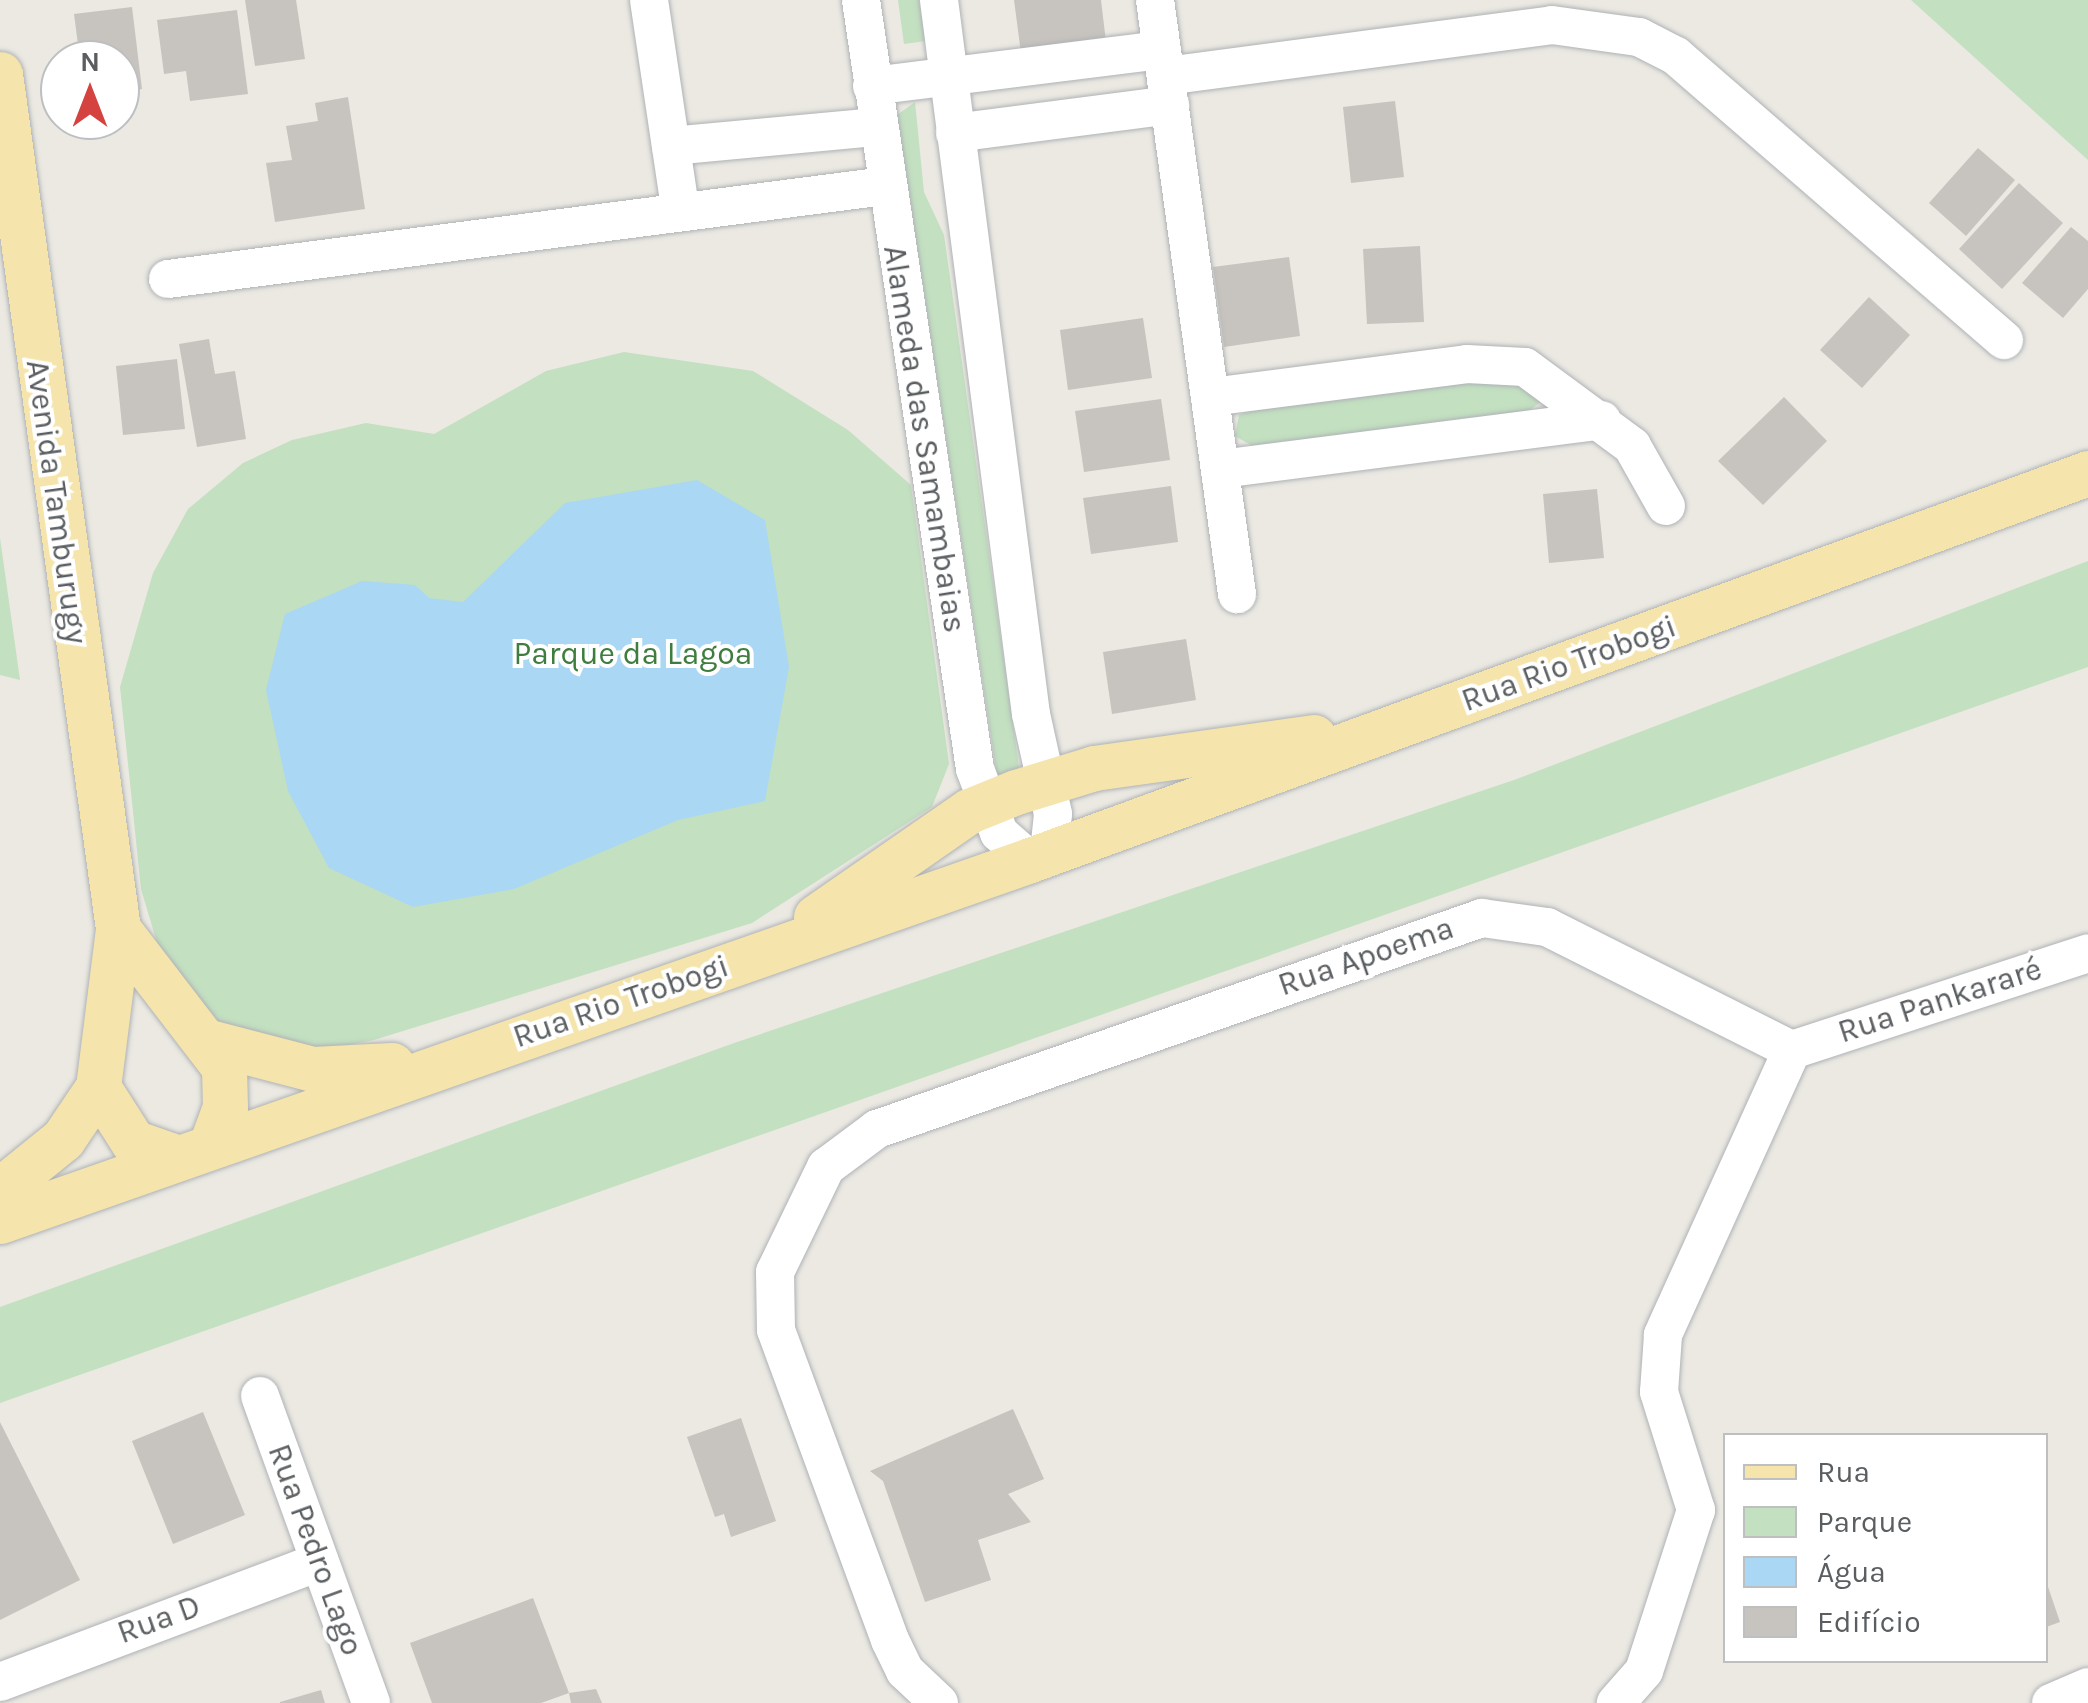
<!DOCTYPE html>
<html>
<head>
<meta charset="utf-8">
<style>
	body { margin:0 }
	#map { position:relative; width:2088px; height:1703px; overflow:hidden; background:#ebe9e2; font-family:Karla,sans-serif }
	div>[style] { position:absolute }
	.green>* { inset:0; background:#c3e0c1 }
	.water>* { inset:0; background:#a9d7f4 }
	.building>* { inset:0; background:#c7c3be }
	.roads { filter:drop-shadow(0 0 2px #afb2b6) drop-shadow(0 0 2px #afb2b6) }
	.minor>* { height:38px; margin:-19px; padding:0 19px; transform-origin:19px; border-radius:19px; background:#fff }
	.major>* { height:45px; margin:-22.5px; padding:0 22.5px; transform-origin:22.5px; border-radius:22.5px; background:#f5e5ad }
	span { translate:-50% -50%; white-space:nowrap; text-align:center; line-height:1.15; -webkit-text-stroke:8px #fff; paint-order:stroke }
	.street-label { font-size:32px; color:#5a5e61 }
	.park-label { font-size:32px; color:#3e7d3e }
	.legend { position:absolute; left:1723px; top:1433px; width:325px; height:230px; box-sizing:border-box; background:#fff; border:2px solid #bdbfc0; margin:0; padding:12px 18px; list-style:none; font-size:30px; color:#5a5e61 }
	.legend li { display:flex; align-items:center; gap:20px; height:50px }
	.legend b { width:50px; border:2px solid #bdbfc0 }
	.north { position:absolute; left:40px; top:40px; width:100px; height:100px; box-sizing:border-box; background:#fff; border:2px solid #bdbfc0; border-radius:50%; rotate:0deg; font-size:28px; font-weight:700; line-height:40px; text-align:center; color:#5a5e61 }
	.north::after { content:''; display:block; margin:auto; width:35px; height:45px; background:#d4433f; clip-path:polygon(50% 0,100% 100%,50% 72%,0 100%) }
</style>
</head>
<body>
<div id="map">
	<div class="green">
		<i style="clip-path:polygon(898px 0,919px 0,926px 41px,904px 44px)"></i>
		<i style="clip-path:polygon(1911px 0,2088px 0,2088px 160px)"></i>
		<i style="clip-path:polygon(915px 102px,924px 192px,944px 235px,1019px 767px,1018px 778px,998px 782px,897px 115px)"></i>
		<i style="clip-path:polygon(624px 352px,753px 371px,848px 430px,911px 485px,949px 764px,932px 807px,752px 923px,374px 1040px,322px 1050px,221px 1024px,161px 956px,141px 889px,120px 687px,153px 573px,188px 509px,243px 463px,292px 440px,366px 423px,434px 434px,546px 371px)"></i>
		<i style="clip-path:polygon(1482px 380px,1526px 386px,1543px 400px,1526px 413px,1256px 448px,1235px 436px,1239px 415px,1254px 409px)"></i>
		<i style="clip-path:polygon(0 538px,20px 680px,0 675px)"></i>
		<i style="clip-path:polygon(2088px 561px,2088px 667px,0 1403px,0 1307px,737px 1042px,1514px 780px)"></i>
	</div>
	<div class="water">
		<i style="clip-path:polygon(697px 480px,765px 520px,789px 667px,765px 801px,678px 820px,514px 889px,413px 907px,329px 868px,288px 791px,266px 690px,285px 614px,362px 581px,415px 585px,429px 598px,463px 602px,565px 503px)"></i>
	</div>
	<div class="building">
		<i style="clip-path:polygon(245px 0,296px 0,305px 59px,255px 66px)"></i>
		<i style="clip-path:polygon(1014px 0,1101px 0,1106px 42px,1021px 53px)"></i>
		<i style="clip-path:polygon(132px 7px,142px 89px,120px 92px,120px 60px,80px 60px,74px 14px)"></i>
		<i style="clip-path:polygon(237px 10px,248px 94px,190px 101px,186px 71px,164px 74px,157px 20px)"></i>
		<i style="clip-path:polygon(348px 97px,365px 209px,275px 222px,266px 163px,292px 160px,286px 126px,318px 121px,315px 103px)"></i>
		<i style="clip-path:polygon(1395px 101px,1404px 177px,1351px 183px,1343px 107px)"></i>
		<i style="clip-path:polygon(1978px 148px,2015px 180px,1966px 236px,1929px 203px)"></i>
		<i style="clip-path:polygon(2019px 183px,2063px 223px,2002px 289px,1959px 249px)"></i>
		<i style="clip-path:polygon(2071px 227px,2088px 241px,2088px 289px,2063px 318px,2022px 283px)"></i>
		<i style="clip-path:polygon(1420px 246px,1424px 322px,1367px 324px,1363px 249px)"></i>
		<i style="clip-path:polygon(1289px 257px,1300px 336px,1224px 347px,1213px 267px)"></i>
		<i style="clip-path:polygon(1869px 297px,1910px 335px,1862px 388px,1820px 350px)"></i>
		<i style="clip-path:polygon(1143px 318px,1152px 378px,1068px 390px,1060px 330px)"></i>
		<i style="clip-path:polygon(209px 339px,215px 374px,235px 371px,246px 439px,197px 447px,179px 344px)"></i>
		<i style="clip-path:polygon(177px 359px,185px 429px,123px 435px,116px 366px)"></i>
		<i style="clip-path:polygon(1784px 397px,1827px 441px,1763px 505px,1718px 461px)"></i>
		<i style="clip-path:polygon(1161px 399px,1170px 460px,1084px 472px,1075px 411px)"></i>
		<i style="clip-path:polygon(1171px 486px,1178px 542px,1091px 554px,1083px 498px)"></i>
		<i style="clip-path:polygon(1597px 489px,1604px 558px,1549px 563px,1543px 494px)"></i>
		<i style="clip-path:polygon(1186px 639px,1196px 700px,1112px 714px,1103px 652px)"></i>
		<i style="clip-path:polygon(1013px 1409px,1044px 1479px,1008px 1494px,1031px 1522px,978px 1540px,991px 1580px,925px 1602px,883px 1481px,870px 1471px)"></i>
		<i style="clip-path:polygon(203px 1412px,245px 1515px,173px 1544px,132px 1441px)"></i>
		<i style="clip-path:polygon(741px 1418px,776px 1521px,731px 1537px,724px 1514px,715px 1517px,687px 1437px)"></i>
		<i style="clip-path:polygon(0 1422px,80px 1580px,0 1620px)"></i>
		<i style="clip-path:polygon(2046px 1581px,2060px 1622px,2046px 1627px)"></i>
		<i style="clip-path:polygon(533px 1598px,569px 1693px,541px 1703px,432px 1703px,410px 1643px)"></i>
		<i style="clip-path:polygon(596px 1689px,602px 1703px,571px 1703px,569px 1693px)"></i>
		<i style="clip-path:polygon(321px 1690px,325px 1703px,280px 1703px,280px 1702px)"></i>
	</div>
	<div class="roads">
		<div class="minor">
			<i style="left:649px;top:0;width:210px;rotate:81.5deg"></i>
			<i style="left:861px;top:0;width:777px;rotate:81.57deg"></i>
			<i style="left:975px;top:769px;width:68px;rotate:69.4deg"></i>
			<i style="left:999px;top:833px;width:41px;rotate:41.1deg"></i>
			<i style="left:939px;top:0;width:720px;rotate:82.66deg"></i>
			<i style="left:1031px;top:714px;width:102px;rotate:77.6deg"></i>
			<i style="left:1053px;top:814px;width:39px;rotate:96deg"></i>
			<i style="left:1155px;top:0;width:600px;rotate:82.14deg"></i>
			<i style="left:1166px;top:76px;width:389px;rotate:-7.5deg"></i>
			<i style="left:1552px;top:25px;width:88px;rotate:7.9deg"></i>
			<i style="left:1639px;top:37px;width:42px;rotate:27.2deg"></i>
			<i style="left:1676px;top:56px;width:434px;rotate:40.9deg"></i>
			<i style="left:872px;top:86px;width:292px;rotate:-7.1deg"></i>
			<i style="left:955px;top:133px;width:217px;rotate:-7.4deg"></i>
			<i style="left:671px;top:146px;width:207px;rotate:-5.3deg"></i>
			<i style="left:168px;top:279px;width:723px;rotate:-7.39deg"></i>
			<i style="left:1211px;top:397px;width:258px;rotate:-7.3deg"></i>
			<i style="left:1467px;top:364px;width:58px;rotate:3deg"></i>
			<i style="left:1525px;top:367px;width:133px;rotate:36.4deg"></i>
			<i style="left:1632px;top:446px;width:69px;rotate:60.5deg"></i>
			<i style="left:1221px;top:469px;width:384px;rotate:-7.3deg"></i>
			<i style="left:1792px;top:1050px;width:311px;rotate:-18.1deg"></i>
			<i style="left:260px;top:1396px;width:326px;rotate:70.1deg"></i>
			<i style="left:0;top:1682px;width:341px;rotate:-20.6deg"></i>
			<i style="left:939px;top:1703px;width:47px;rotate:-136.7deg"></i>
			<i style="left:905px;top:1671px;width:34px;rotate:-116deg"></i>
			<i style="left:890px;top:1640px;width:330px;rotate:-110.2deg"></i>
			<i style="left:776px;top:1330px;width:58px;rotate:-91deg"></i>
			<i style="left:775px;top:1272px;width:117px;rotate:-64.1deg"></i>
			<i style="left:826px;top:1167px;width:64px;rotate:-36.7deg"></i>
			<i style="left:877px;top:1129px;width:641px;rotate:-19.23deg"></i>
			<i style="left:1482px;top:918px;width:66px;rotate:7.9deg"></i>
			<i style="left:1547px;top:927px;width:274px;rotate:26.7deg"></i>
			<i style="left:1792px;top:1050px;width:313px;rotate:114.4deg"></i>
			<i style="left:1663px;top:1335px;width:57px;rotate:94deg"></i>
			<i style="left:1659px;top:1392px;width:124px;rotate:72.6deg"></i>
			<i style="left:1696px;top:1510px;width:169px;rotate:107.9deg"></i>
			<i style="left:1644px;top:1671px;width:43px;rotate:131.2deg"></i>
			<i style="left:2051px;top:1703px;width:40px;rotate:-23.4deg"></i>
		</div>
		<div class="major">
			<i style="left:0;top:74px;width:863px;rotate:82.14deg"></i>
			<i style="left:118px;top:929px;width:159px;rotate:97.2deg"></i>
			<i style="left:98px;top:1087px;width:65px;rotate:57.5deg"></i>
			<i style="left:133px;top:1142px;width:46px;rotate:19.2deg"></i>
			<i style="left:816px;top:917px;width:186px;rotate:-34.7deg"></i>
			<i style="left:969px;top:811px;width:51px;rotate:-22deg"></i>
			<i style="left:1016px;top:792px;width:82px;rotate:-17.1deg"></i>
			<i style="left:1094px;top:768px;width:222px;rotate:-8deg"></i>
			<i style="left:118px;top:929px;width:174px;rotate:52.5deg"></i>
			<i style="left:224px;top:1067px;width:40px;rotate:88.6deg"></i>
			<i style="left:225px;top:1107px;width:40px;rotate:110.2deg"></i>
			<i style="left:213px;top:1043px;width:103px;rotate:14.6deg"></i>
			<i style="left:313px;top:1069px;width:79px;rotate:-2.9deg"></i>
			<i style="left:0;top:1190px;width:81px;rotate:-39deg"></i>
			<i style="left:63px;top:1139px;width:63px;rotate:-56.1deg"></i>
			<i style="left:0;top:1221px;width:1091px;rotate:-19.31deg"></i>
			<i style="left:1030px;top:860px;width:1127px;rotate:-20.09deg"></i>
		</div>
	</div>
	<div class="street-label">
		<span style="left:924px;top:439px;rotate:81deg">Alameda das Samambaias</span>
		<span style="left:56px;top:502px;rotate:82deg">Avenida Tamburugy</span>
		<span style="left:1569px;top:664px;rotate:-20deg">Rua Rio Trobogi</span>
		<span style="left:1366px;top:957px;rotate:-19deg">Rua Apoema</span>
		<span style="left:1940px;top:1001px;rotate:-18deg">Rua Pankararé</span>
		<span style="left:621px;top:1002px;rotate:-19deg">Rua Rio Trobogi</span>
		<span style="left:315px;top:1550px;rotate:70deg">Rua Pedro Lago</span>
		<span style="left:159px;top:1620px;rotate:-20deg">Rua D</span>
	</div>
	<div class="park-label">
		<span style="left:633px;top:654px">Parque da Lagoa</span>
	</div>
	<ul class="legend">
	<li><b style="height:12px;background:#f5e5ad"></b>Rua</li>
	<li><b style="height:28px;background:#c3e0c1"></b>Parque</li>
	<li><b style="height:28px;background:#a9d7f4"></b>Água</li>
	<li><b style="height:28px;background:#c7c3be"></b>Edifício</li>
	</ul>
	<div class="north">N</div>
</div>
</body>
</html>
